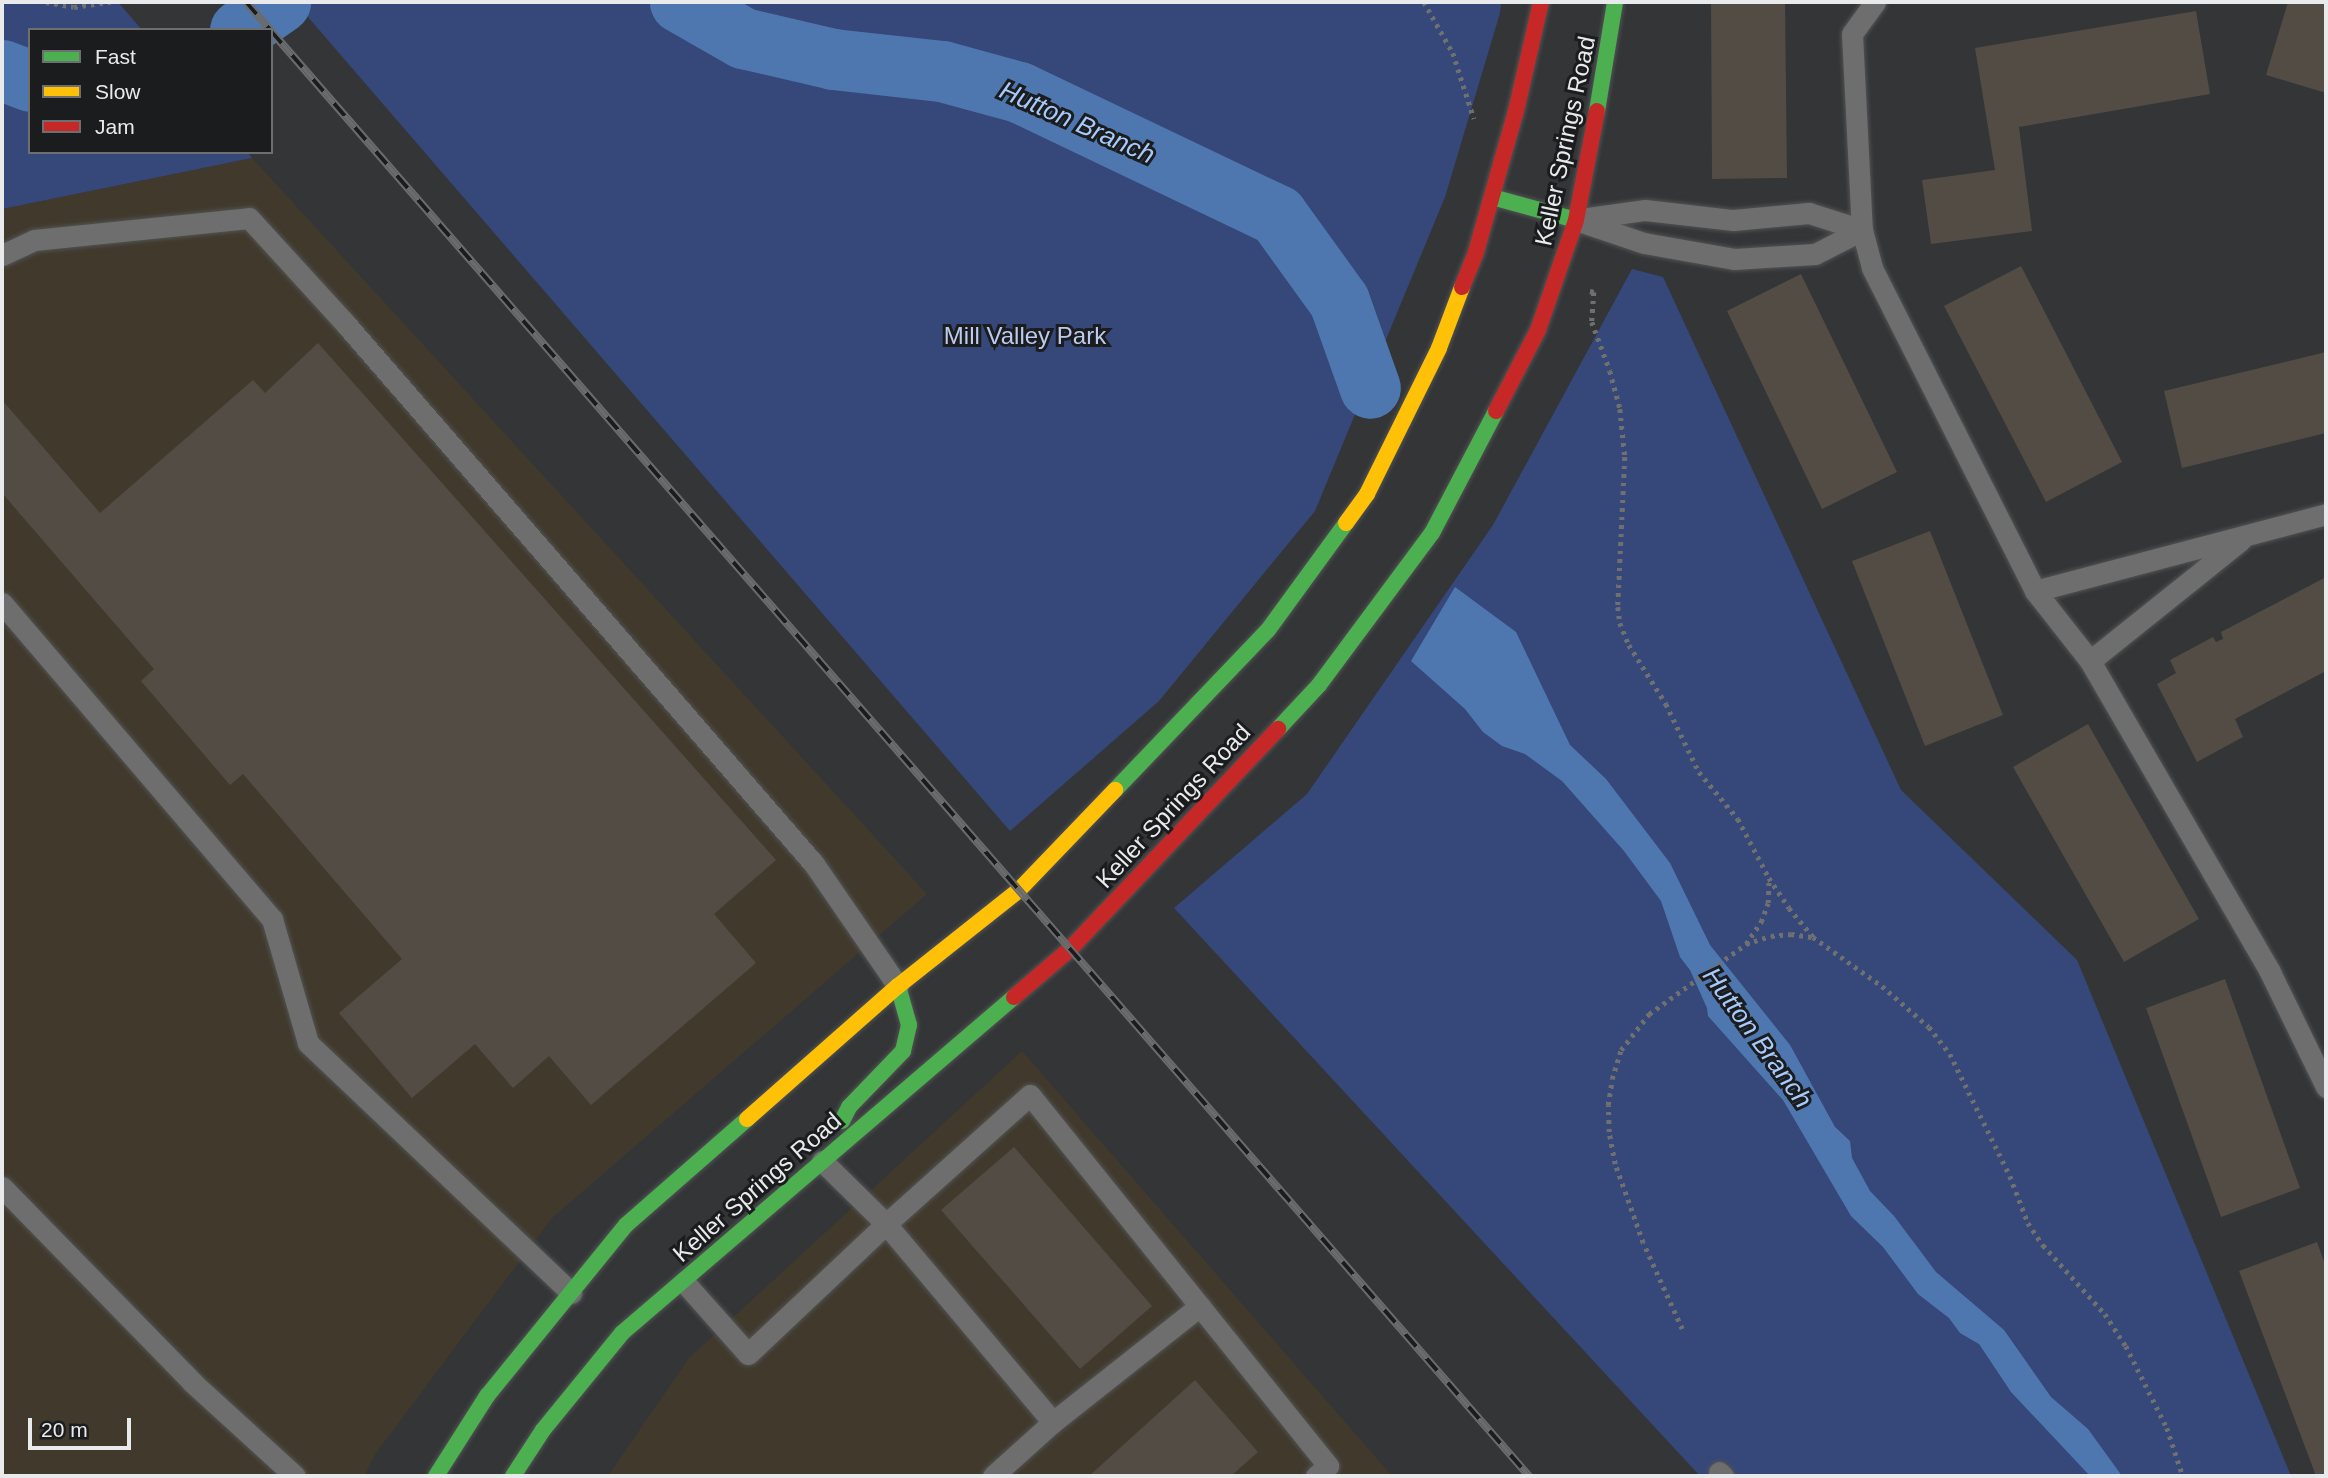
<!DOCTYPE html>
<html>
<head>
<meta charset="utf-8">
<style>
	body { margin:0 }
	#map { position:relative; width:2328px; height:1478px; overflow:hidden; background:#333537; font-family:Helvetica,sans-serif }
	div>[style] { position:absolute }
	.commercial>* { inset:0; background:#413a2c }
	.green>* { inset:0; background:#36487a }
	.water>* { inset:0; background:#4f77af }
	.river>* { height:61px; margin:-30.5px; padding:0 30.5px; transform-origin:30.5px; border-radius:30.5px; background:#4f77af }
	.building>* { inset:0; background:#524c44 }
	.path>* { height:4.5px; margin-top:-2.25px; transform-origin:0; background:repeating-linear-gradient(90deg,#707071 0 3.5px,transparent 0 8.5px) }
	.roads { filter:drop-shadow(0 0 2px #515253) drop-shadow(0 0 2px #515253) }
	.lane>* { height:21px; margin:-10.5px; padding:0 10.5px; transform-origin:10.5px; border-radius:10.5px; background:#6e6e6e }
	.fast>* { height:16px; margin:-8px; padding:0 8px; transform-origin:8px; border-radius:8px; background:#4caf50 }
	.slow>* { height:16px; margin:-8px; padding:0 8px; transform-origin:8px; border-radius:8px; background:#ffc107 }
	.jam>* { height:16px; margin:-8px; padding:0 8px; transform-origin:8px; border-radius:8px; background:#c62828 }
	.rail>* { height:8px; margin-top:-4px; transform-origin:0; background:repeating-linear-gradient(90deg,#1b1c1d 0 16px,#6a6b6c 0 32px); box-sizing:border-box; border-block:2px solid #6a6b6c }
	span { translate:-50% -50%; white-space:nowrap; text-align:center; line-height:1.15; -webkit-text-stroke:6px #1b1c1d; paint-order:stroke }
	.street-label { font-size:24px; color:#e9eaec }
	.park-label { font-size:24px; color:#bbcaef }
	.water-label { font-size:26px; color:#a6cafc; font-style:italic }
	.frame { position:absolute; inset:0; border:4px solid #e9eaec; pointer-events:none }
	.legend { position:absolute; left:28px; top:28px; width:245px; height:126px; box-sizing:border-box; background:#1b1c1d; border:2px solid #6d6e70; margin:0; padding:9px 12px; list-style:none; font-size:21px; color:#e9eaec }
	.legend li { display:flex; align-items:center; gap:14px; height:35px }
	.legend b { width:35px; border:2px solid #6d6e70 }
	.scale { position:absolute; left:28px; top:1418px; width:103px; height:32px; box-sizing:border-box; border:4px solid #e9eaec; border-top:0; padding-left:9px; font-size:21px; line-height:24px; white-space:nowrap; color:#e9eaec; -webkit-text-stroke:5px #1b1c1d; paint-order:stroke }
</style>
</head>
<body>
<div id="map">
	<div class="commercial">
		<i style="clip-path:polygon(252px 158px,927px 894px,552px 1218px,376px 1453px,364px 1476px,2px 1476px,2px 209px)"></i>
		<i style="clip-path:polygon(1022px 1051px,1392px 1476px,608px 1476px,689px 1358px)"></i>
	</div>
	<div class="green">
		<i style="clip-path:polygon(2px 2px,118px 2px,142px 30px,30px 30px,30px 152px,247px 152px,252px 158px,2px 209px)"></i>
		<i style="clip-path:polygon(295px 2px,1501px 2px,1500px 13px,1445px 197px,1315px 511px,1159px 701px,1010px 831px)"></i>
		<i style="clip-path:polygon(1632px 269px,1663px 277px,1901px 790px,2077px 960px,2291px 1476px,1700px 1476px,1174px 908px,1307px 794px,1493px 525px)"></i>
	</div>
	<div class="water">
		<i style="clip-path:polygon(1455px 587px,1516px 632px,1570px 745px,1606px 779px,1670px 863px,1710px 945px,1790px 1045px,1835px 1127px,1850px 1141px,1852px 1158px,1870px 1191px,1894px 1216px,1936px 1272px,2004px 1330px,2051px 1397px,2088px 1429px,2122px 1476px,2090px 1476px,2011px 1392px,1979px 1344px,1960px 1333px,1949px 1318px,1918px 1294px,1883px 1247px,1851px 1216px,1783px 1100px,1708px 1016px,1707px 1008px,1690px 970px,1680px 957px,1661px 901px,1624px 851px,1562px 781px,1525px 754px,1502px 746px,1483px 732px,1465px 709px,1411px 661px)"></i>
	</div>
	<div class="river">
		<i style="left:680px;top:2px;width:73px;rotate:29.7deg"></i>
		<i style="left:743px;top:38px;width:92px;rotate:13.1deg"></i>
		<i style="left:833px;top:59px;width:110px;rotate:6.3deg"></i>
		<i style="left:942px;top:71px;width:80px;rotate:15.3deg"></i>
		<i style="left:1019px;top:92px;width:286px;rotate:25.5deg"></i>
		<i style="left:1277px;top:215px;width:106px;rotate:54.2deg"></i>
		<i style="left:1339px;top:301px;width:92px;rotate:70.4deg"></i>
		<i style="left:240px;top:30px;width:49px;rotate:-35deg"></i>
		<i style="left:2px;top:70px;width:30px;rotate:21deg"></i>
	</div>
	<div class="building">
		<i style="clip-path:polygon(1711px 2px,1785px 2px,1787px 178px,1712px 179px)"></i>
		<i style="clip-path:polygon(2288px 2px,2326px 2px,2326px 93px,2266px 75px)"></i>
		<i style="clip-path:polygon(2196px 11px,2210px 94px,2019px 127px,2032px 231px,1931px 244px,1922px 180px,1995px 170px,1975px 48px)"></i>
		<i style="clip-path:polygon(2021px 266px,2122px 462px,2046px 502px,1944px 306px)"></i>
		<i style="clip-path:polygon(1801px 274px,1897px 472px,1822px 509px,1727px 311px)"></i>
		<i style="clip-path:polygon(318px 343px,776px 860px,714px 914px,756px 963px,591px 1105px,549px 1056px,513px 1088px,475px 1044px,412px 1098px,339px 1013px,402px 959px,243px 774px,230px 785px,141px 681px,154px 669px,2px 493px,2px 400px,100px 513px,253px 380px,265px 393px)"></i>
		<i style="clip-path:polygon(2326px 352px,2326px 433px,2182px 468px,2164px 391px)"></i>
		<i style="clip-path:polygon(1930px 531px,2003px 715px,1925px 746px,1852px 561px)"></i>
		<i style="clip-path:polygon(2326px 577px,2326px 671px,2235px 719px,2243px 737px,2197px 762px,2157px 684px,2176px 673px,2170px 660px,2213px 637px,2216px 642px,2223px 639px,2221px 632px)"></i>
		<i style="clip-path:polygon(2088px 724px,2199px 919px,2124px 962px,2013px 767px)"></i>
		<i style="clip-path:polygon(2225px 979px,2300px 1188px,2221px 1217px,2146px 1008px)"></i>
		<i style="clip-path:polygon(1014px 1147px,1152px 1306px,1080px 1369px,941px 1210px)"></i>
		<i style="clip-path:polygon(2317px 1242px,2326px 1267px,2326px 1476px,2316px 1476px,2239px 1271px)"></i>
		<i style="clip-path:polygon(1195px 1380px,1258px 1452px,1231px 1476px,1089px 1476px)"></i>
	</div>
	<div class="path">
		<i style="left:46px;top:2px;width:28px;rotate:10deg"></i>
		<i style="left:74px;top:7px;width:37px;rotate:-8deg"></i>
		<i style="left:1424px;top:2px;width:59px;rotate:60.4deg"></i>
		<i style="left:1453px;top:53px;width:69px;rotate:72.3deg"></i>
		<i style="left:1590px;top:291px;width:4px;rotate:14deg"></i>
		<i style="left:1594px;top:292px;width:30px;rotate:94deg"></i>
		<i style="left:1592px;top:322px;width:52px;rotate:69.8deg"></i>
		<i style="left:1610px;top:371px;width:39px;rotate:75deg"></i>
		<i style="left:1620px;top:409px;width:48px;rotate:84.1deg"></i>
		<i style="left:1625px;top:457px;width:150px;rotate:92.7deg"></i>
		<i style="left:1618px;top:607px;width:16px;rotate:83deg"></i>
		<i style="left:1620px;top:623px;width:24px;rotate:68deg"></i>
		<i style="left:1629px;top:645px;width:70px;rotate:57.9deg"></i>
		<i style="left:1666px;top:704px;width:76px;rotate:64.1deg"></i>
		<i style="left:1699px;top:772px;width:61px;rotate:50.3deg"></i>
		<i style="left:1738px;top:819px;width:67px;rotate:62.3deg"></i>
		<i style="left:1769px;top:878px;width:36px;rotate:56deg"></i>
		<i style="left:1789px;top:908px;width:38px;rotate:50deg"></i>
		<i style="left:1813px;top:937px;width:85px;rotate:35.4deg"></i>
		<i style="left:1882px;top:986px;width:62px;rotate:41.1deg"></i>
		<i style="left:1929px;top:1027px;width:34px;rotate:52deg"></i>
		<i style="left:1950px;top:1054px;width:136px;rotate:63.8deg"></i>
		<i style="left:2010px;top:1176px;width:50px;rotate:69deg"></i>
		<i style="left:2028px;top:1223px;width:27px;rotate:56deg"></i>
		<i style="left:2043px;top:1245px;width:93px;rotate:48.1deg"></i>
		<i style="left:2105px;top:1314px;width:38px;rotate:57deg"></i>
		<i style="left:2126px;top:1346px;width:92px;rotate:63.4deg"></i>
		<i style="left:2167px;top:1428px;width:51px;rotate:71.6deg"></i>
		<i style="left:1746px;top:944px;width:27px;rotate:-56deg"></i>
		<i style="left:1761px;top:922px;width:20px;rotate:-70deg"></i>
		<i style="left:1768px;top:903px;width:25px;rotate:-88deg"></i>
		<i style="left:1682px;top:1329px;width:94px;rotate:-114.4deg"></i>
		<i style="left:1643px;top:1243px;width:84px;rotate:-109.5deg"></i>
		<i style="left:1615px;top:1164px;width:33px;rotate:-101deg"></i>
		<i style="left:1609px;top:1132px;width:27px;rotate:-92deg"></i>
		<i style="left:1608px;top:1105px;width:26px;rotate:-81deg"></i>
		<i style="left:1612px;top:1079px;width:30px;rotate:-73deg"></i>
		<i style="left:1621px;top:1050px;width:46px;rotate:-52.1deg"></i>
		<i style="left:1649px;top:1014px;width:120px;rotate:-35.8deg"></i>
		<i style="left:1746px;top:944px;width:26px;rotate:-18deg"></i>
		<i style="left:1771px;top:936px;width:20px;rotate:-6deg"></i>
		<i style="left:1791px;top:934px;width:21px;rotate:8deg"></i>
	</div>
	<div class="roads">
		<div class="lane">
			<i style="left:1875px;top:2px;width:39px;rotate:126deg"></i>
			<i style="left:1852px;top:34px;width:196px;rotate:87.1deg"></i>
			<i style="left:1862px;top:230px;width:39px;rotate:75deg"></i>
			<i style="left:1872px;top:268px;width:362px;rotate:63.2deg"></i>
			<i style="left:2035px;top:591px;width:89px;rotate:51.8deg"></i>
			<i style="left:2090px;top:661px;width:359px;rotate:59.9deg"></i>
			<i style="left:2270px;top:972px;width:128px;rotate:64deg"></i>
			<i style="left:1581px;top:219px;width:65px;rotate:-8deg"></i>
			<i style="left:1645px;top:210px;width:89px;rotate:6.5deg"></i>
			<i style="left:1733px;top:220px;width:76px;rotate:-5.3deg"></i>
			<i style="left:1809px;top:213px;width:56px;rotate:17.8deg"></i>
			<i style="left:1576px;top:220px;width:72px;rotate:18.7deg"></i>
			<i style="left:1644px;top:243px;width:91px;rotate:10.1deg"></i>
			<i style="left:1734px;top:259px;width:81px;rotate:-3.5deg"></i>
			<i style="left:1815px;top:254px;width:53px;rotate:-27.1deg"></i>
			<i style="left:2px;top:255px;width:35px;rotate:-25deg"></i>
			<i style="left:34px;top:240px;width:216px;rotate:-5.8deg"></i>
			<i style="left:249px;top:218px;width:141px;rotate:47.6deg"></i>
			<i style="left:344px;top:322px;width:717px;rotate:49.07deg"></i>
			<i style="left:814px;top:864px;width:148px;rotate:55.5deg"></i>
			<i style="left:2035px;top:591px;width:301px;rotate:-14.8deg"></i>
			<i style="left:2px;top:603px;width:416px;rotate:49.5deg"></i>
			<i style="left:272px;top:919px;width:129px;rotate:73.8deg"></i>
			<i style="left:308px;top:1043px;width:363px;rotate:43.5deg"></i>
			<i style="left:2090px;top:661px;width:193px;rotate:-38.7deg"></i>
			<i style="left:822px;top:1161px;width:90px;rotate:44.5deg"></i>
			<i style="left:886px;top:1224px;width:193px;rotate:-41.9deg"></i>
			<i style="left:1030px;top:1095px;width:476px;rotate:51.2deg"></i>
			<i style="left:1328px;top:1466px;width:16px;rotate:140deg"></i>
			<i style="left:2px;top:1187px;width:272px;rotate:45.7deg"></i>
			<i style="left:192px;top:1382px;width:139px;rotate:42.4deg"></i>
			<i style="left:684px;top:1282px;width:96px;rotate:48.4deg"></i>
			<i style="left:748px;top:1354px;width:190px;rotate:-43.3deg"></i>
			<i style="left:886px;top:1224px;width:259px;rotate:49.9deg"></i>
			<i style="left:1719px;top:1472px;width:6px;rotate:45deg"></i>
			<i style="left:993px;top:1476px;width:81px;rotate:-42deg"></i>
			<i style="left:1053px;top:1422px;width:187px;rotate:-38.3deg"></i>
		</div>
		<div class="fast">
			<i style="left:1597px;top:111px;width:110px;rotate:-80.6deg"></i>
			<i style="left:1492px;top:197px;width:87px;rotate:15.3deg"></i>
			<i style="left:1278px;top:729px;width:60px;rotate:-47deg"></i>
			<i style="left:1319px;top:685px;width:189px;rotate:-53.4deg"></i>
			<i style="left:1432px;top:533px;width:138px;rotate:-62.3deg"></i>
			<i style="left:1115px;top:790px;width:221px;rotate:-46.3deg"></i>
			<i style="left:1268px;top:630px;width:132px;rotate:-53.9deg"></i>
			<i style="left:842px;top:1121px;width:16px;rotate:-63deg"></i>
			<i style="left:849px;top:1107px;width:78px;rotate:-46deg"></i>
			<i style="left:903px;top:1051px;width:27px;rotate:-77deg"></i>
			<i style="left:909px;top:1025px;width:41px;rotate:-105.8deg"></i>
			<i style="left:436px;top:1476px;width:95px;rotate:-57.5deg"></i>
			<i style="left:487px;top:1396px;width:220px;rotate:-50.9deg"></i>
			<i style="left:626px;top:1225px;width:161px;rotate:-41.2deg"></i>
			<i style="left:513px;top:1476px;width:55px;rotate:-56.9deg"></i>
			<i style="left:543px;top:1430px;width:125px;rotate:-50.8deg"></i>
			<i style="left:622px;top:1333px;width:516px;rotate:-40.6deg"></i>
		</div>
		<div class="slow">
			<i style="left:1346px;top:523px;width:36px;rotate:-54deg"></i>
			<i style="left:1367px;top:494px;width:163px;rotate:-63.7deg"></i>
			<i style="left:1439px;top:348px;width:65px;rotate:-69.3deg"></i>
			<i style="left:747px;top:1119px;width:201px;rotate:-41.4deg"></i>
			<i style="left:898px;top:986px;width:154px;rotate:-38.4deg"></i>
			<i style="left:1019px;top:890px;width:139px;rotate:-46.2deg"></i>
		</div>
		<div class="jam">
			<i style="left:1462px;top:287px;width:38px;rotate:-68deg"></i>
			<i style="left:1476px;top:252px;width:147px;rotate:-74.2deg"></i>
			<i style="left:1516px;top:111px;width:112px;rotate:-77.1deg"></i>
			<i style="left:1496px;top:411px;width:91px;rotate:-62.6deg"></i>
			<i style="left:1538px;top:330px;width:116px;rotate:-70.9deg"></i>
			<i style="left:1576px;top:220px;width:111px;rotate:-79.1deg"></i>
			<i style="left:1014px;top:997px;width:74px;rotate:-40.6deg"></i>
			<i style="left:1070px;top:949px;width:303px;rotate:-46.6deg"></i>
		</div>
	</div>
	<div class="rail">
		<i style="left:246px;top:2px;width:37px;rotate:49deg"></i>
		<i style="left:271px;top:31px;width:1916px;rotate:48.96deg"></i>
	</div>
	<div class="street-label">
		<span style="left:1565px;top:141px;rotate:-78deg">Keller Springs Road</span>
		<span style="left:1173px;top:806px;rotate:-47deg">Keller Springs Road</span>
		<span style="left:757px;top:1187px;rotate:-41deg">Keller Springs Road</span>
	</div>
	<div class="park-label">
		<span style="left:1025px;top:336px">Mill Valley Park</span>
	</div>
	<div class="water-label">
		<span style="left:1077px;top:123px;rotate:24deg">Hutton Branch</span>
		<span style="left:1757px;top:1038px;rotate:54deg">Hutton Branch</span>
	</div>
	<div class="frame"></div>
	<ul class="legend">
	<li><b style="height:9px;background:#4caf50"></b>Fast</li>
	<li><b style="height:9px;background:#ffc107"></b>Slow</li>
	<li><b style="height:9px;background:#c62828"></b>Jam</li>
	</ul>
	<div class="scale">20 m</div>
</div>
</body>
</html>
